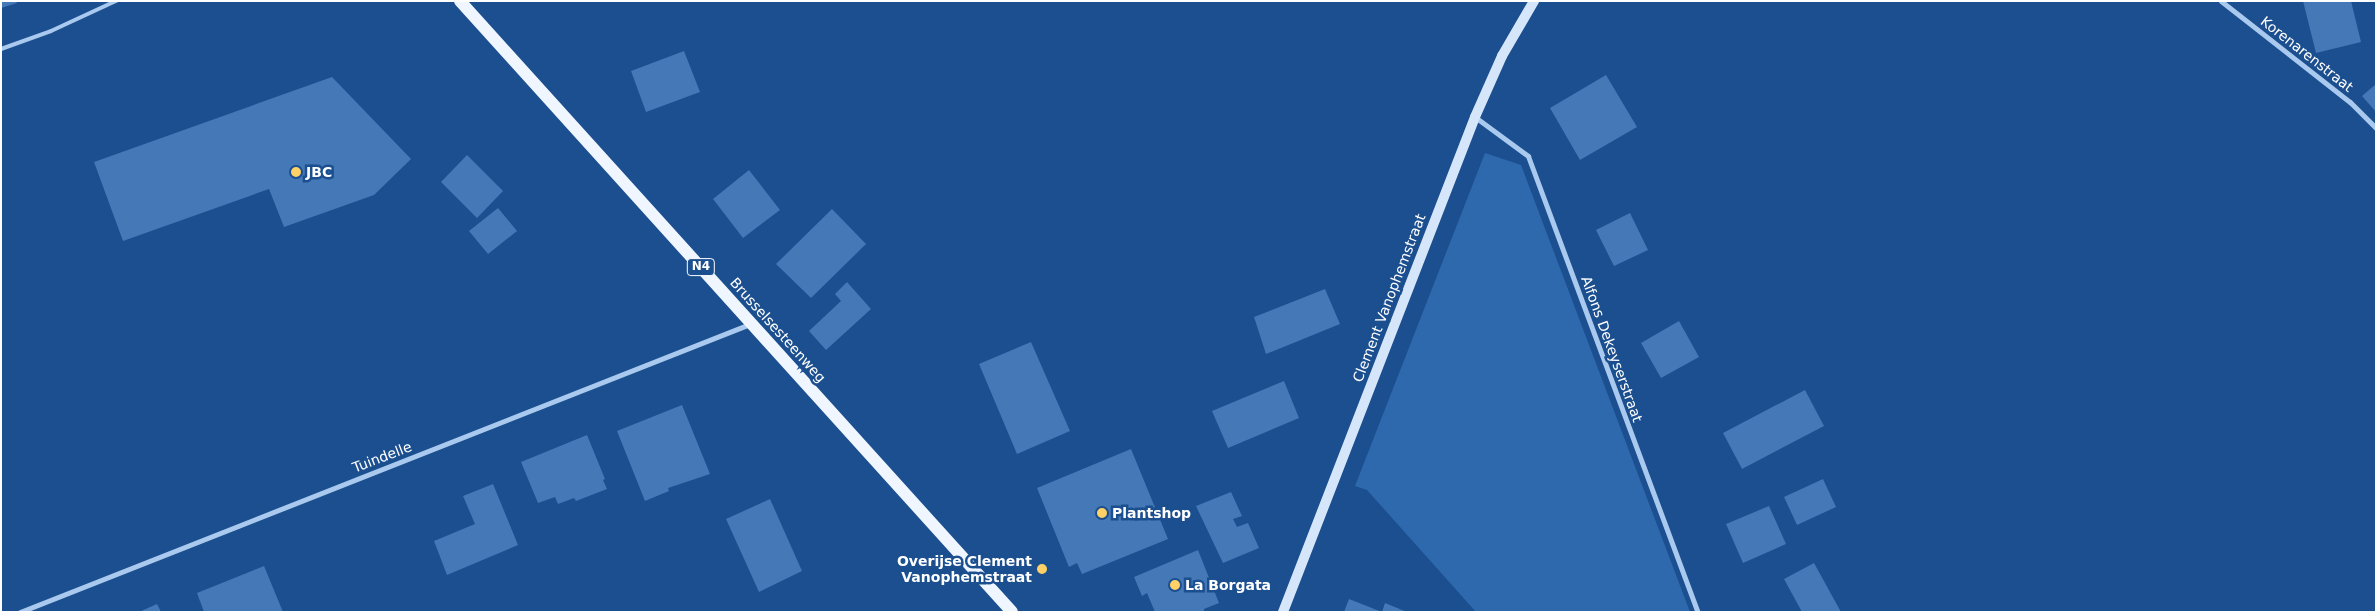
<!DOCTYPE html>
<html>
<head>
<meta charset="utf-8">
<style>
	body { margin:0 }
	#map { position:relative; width:2377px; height:613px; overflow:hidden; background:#1b4f8f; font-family:"DejaVu Sans",sans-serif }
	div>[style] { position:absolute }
	.green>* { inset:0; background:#2e69ad }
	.building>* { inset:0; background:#4478b7 }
	.lane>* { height:4px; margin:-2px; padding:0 2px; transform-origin:2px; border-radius:2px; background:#a9c9ee }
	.street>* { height:5px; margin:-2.5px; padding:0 2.5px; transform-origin:2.5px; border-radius:2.5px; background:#a9c9ee }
	.secondary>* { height:10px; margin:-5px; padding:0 5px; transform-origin:5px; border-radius:5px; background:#d6e6fa }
	.primary>* { height:12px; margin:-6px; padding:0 6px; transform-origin:6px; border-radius:6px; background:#f0f6ff }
	.dots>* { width:14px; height:14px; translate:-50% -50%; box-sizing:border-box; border:2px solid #1b4f8f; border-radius:50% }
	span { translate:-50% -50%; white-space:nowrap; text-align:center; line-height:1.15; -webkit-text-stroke:5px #1b4f8f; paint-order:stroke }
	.shield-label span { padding:1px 4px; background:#1b4f8f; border:1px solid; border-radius:4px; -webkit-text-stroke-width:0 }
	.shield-label { font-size:12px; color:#fff; font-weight:700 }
	.street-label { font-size:14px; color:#fff }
	.poi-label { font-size:14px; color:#fff; font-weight:700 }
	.left { translate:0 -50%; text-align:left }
	.right { translate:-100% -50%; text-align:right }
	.frame { position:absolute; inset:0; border:2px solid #fff; pointer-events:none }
</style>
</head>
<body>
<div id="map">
	<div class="green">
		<i style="clip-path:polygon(1485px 153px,1521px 165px,1690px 612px,1476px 612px,1367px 490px,1355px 486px)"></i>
	</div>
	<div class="building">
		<i style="clip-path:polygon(1px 1px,16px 1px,17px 3px,1px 8px)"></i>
		<i style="clip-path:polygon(2303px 1px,2351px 1px,2361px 42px,2316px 53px)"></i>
		<i style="clip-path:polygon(684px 51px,700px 92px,646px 112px,631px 71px)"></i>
		<i style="clip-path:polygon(1606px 75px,1637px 127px,1580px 160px,1550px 108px)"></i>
		<i style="clip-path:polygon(332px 77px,411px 159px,374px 195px,284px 227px,269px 189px,123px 241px,94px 162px)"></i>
		<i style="clip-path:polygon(2376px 84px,2376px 112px,2362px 96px)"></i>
		<i style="clip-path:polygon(467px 155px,503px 191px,477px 218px,441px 182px)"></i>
		<i style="clip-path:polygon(749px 170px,780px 210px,743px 238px,713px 199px)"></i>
		<i style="clip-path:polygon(498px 208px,517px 231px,488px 254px,469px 231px)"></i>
		<i style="clip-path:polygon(832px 209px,866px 244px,811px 298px,776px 264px)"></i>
		<i style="clip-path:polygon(1630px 213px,1648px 250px,1614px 266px,1596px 230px)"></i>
		<i style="clip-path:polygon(847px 282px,871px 309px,826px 350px,809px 331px,841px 301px,835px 294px)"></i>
		<i style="clip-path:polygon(1325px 289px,1340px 324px,1266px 354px,1254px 317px)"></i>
		<i style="clip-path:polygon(1679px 321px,1699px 357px,1661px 378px,1641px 343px)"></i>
		<i style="clip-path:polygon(1031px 342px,1070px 431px,1017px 454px,979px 364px)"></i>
		<i style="clip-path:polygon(1284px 381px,1299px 418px,1228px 448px,1212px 411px)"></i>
		<i style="clip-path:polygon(1805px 390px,1824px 426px,1742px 469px,1723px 433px)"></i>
		<i style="clip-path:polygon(682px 405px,710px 474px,668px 488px,669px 491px,645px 501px,617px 431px)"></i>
		<i style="clip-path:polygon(587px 435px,605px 479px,603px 480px,607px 489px,576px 501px,574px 498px,558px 504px,555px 497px,538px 503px,521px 462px)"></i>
		<i style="clip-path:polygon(1131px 449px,1168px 539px,1082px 574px,1077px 563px,1069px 567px,1037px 488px)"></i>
		<i style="clip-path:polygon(1823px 479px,1836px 507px,1797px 525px,1784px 497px)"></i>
		<i style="clip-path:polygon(493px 484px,518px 545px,447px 575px,434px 541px,475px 524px,463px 496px)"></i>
		<i style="clip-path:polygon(1231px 492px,1242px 516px,1233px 519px,1237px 527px,1248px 523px,1259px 548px,1223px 563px,1196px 506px)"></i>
		<i style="clip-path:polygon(770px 499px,802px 571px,759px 592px,726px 519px)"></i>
		<i style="clip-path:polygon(1769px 506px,1786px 544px,1743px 563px,1726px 524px)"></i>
		<i style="clip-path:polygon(1198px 550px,1219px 603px,1204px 609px,1204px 612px,1155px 612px,1147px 593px,1142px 596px,1134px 577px)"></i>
		<i style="clip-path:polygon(1814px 563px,1841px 612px,1802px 612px,1784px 579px)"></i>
		<i style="clip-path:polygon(264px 566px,283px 612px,204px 612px,197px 593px)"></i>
		<i style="clip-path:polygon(1349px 599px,1382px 612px,1344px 612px)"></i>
		<i style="clip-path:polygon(1385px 603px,1407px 612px,1382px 612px)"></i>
		<i style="clip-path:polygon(157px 604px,161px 612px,139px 612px)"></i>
	</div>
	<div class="lane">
		<i style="left:1px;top:49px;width:53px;rotate:-19.8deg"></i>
		<i style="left:51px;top:31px;width:72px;rotate:-24.8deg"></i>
	</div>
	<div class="street">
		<i style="left:2221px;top:1px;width:164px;rotate:38.1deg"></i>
		<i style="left:2350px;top:102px;width:37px;rotate:45deg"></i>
		<i style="left:1475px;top:117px;width:66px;rotate:36.3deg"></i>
		<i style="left:1528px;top:156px;width:487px;rotate:69.6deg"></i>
		<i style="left:20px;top:612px;width:785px;rotate:-21.53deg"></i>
	</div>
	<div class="secondary">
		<i style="left:1283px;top:612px;width:531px;rotate:-68.8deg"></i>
		<i style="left:1475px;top:117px;width:67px;rotate:-66.1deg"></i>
		<i style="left:1502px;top:56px;width:64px;rotate:-59.8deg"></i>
	</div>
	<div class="primary">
		<i style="left:460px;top:1px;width:823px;rotate:47.9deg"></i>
	</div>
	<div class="dots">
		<i style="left:296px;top:172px;background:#ffd166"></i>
		<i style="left:1102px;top:513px;background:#ffd166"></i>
		<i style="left:1042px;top:569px;background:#ffd166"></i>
		<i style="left:1175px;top:585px;background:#ffd166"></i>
	</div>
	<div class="shield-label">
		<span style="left:701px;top:267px">N4</span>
	</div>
	<div class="street-label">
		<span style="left:2307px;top:54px;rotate:38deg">Korenarenstraat</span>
		<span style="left:1389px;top:298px;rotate:-69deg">Clement Vanophemstraat</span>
		<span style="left:778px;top:330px;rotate:48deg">Brusselsesteenweg</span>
		<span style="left:1612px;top:349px;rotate:70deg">Alfons Dekeyserstraat</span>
		<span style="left:382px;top:457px;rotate:-21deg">Tuindelle</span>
	</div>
	<div class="poi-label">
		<span class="left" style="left:306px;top:172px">JBC</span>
		<span class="left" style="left:1112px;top:513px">Plantshop</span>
		<span class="right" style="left:1032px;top:569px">Overijse Clement<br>Vanophemstraat</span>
		<span class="left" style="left:1185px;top:585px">La Borgata</span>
	</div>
	<div class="frame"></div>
</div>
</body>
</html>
